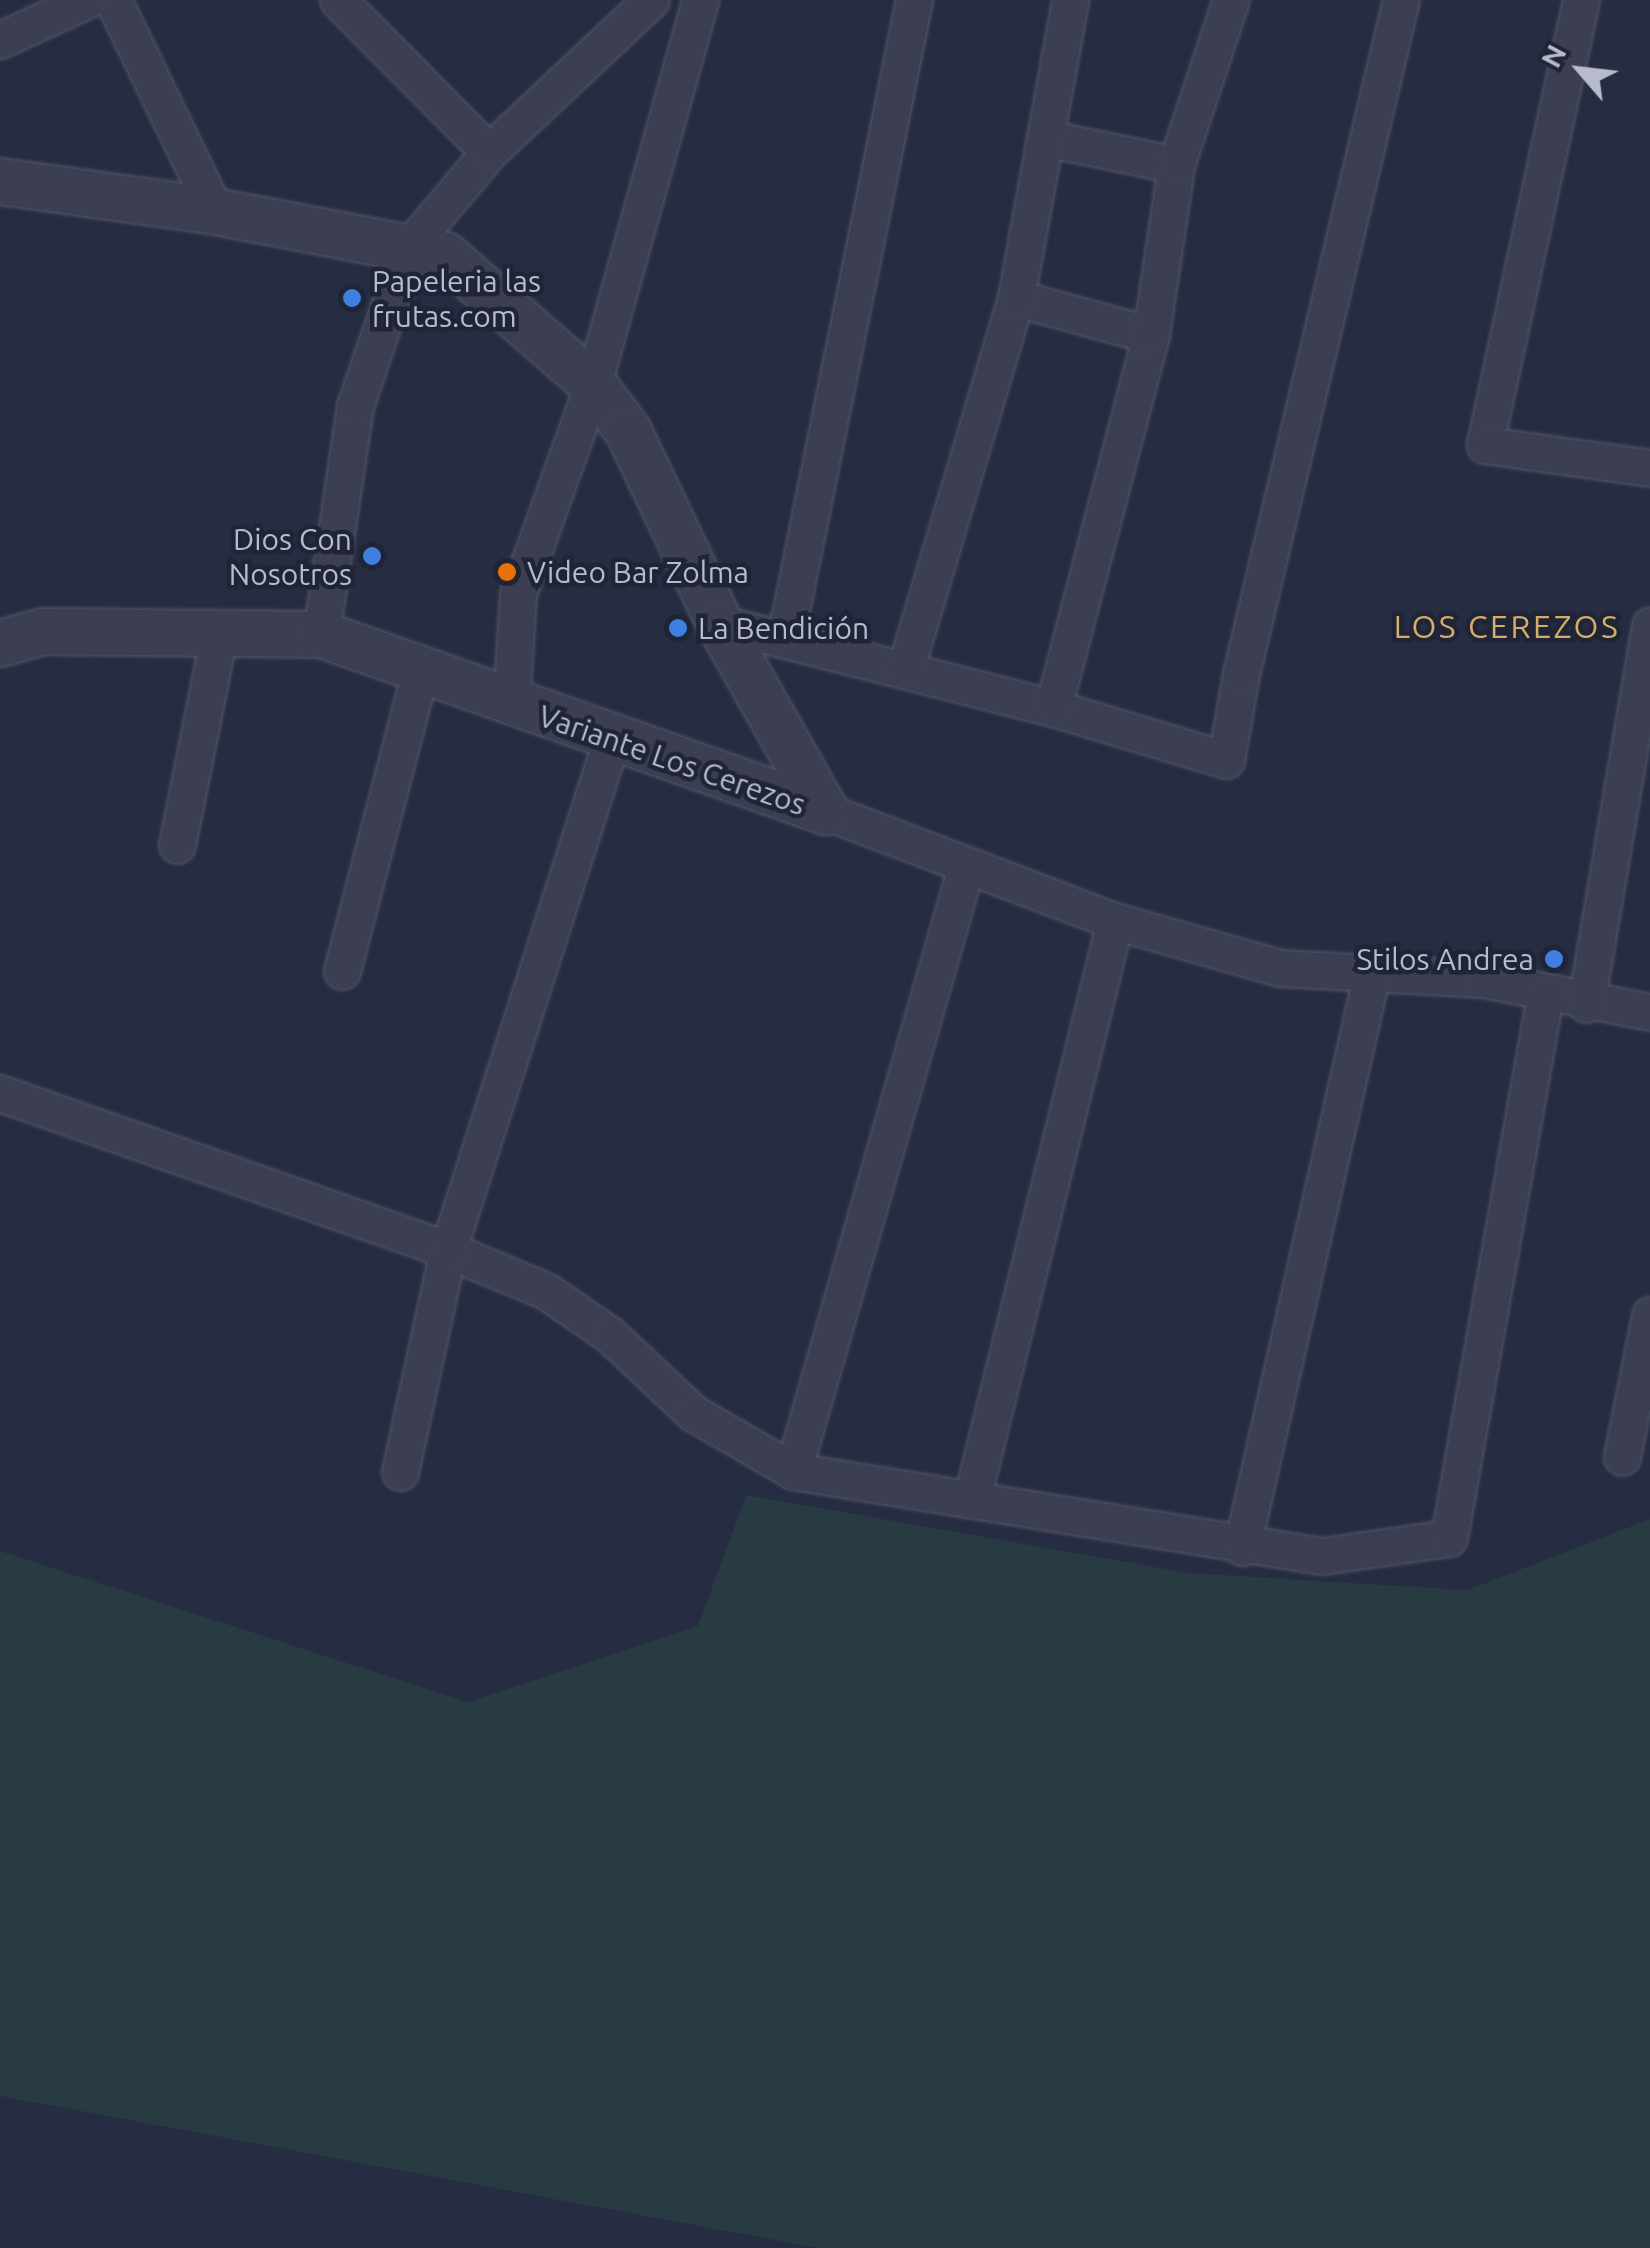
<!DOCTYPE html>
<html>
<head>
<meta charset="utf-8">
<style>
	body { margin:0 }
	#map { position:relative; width:1650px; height:2248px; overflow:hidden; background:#262c41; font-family:Ubuntu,sans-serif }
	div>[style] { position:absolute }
	.green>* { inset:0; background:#283a42 }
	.roads { filter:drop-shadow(0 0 2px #525768) drop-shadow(0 0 2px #525768) }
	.minor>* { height:35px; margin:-17.5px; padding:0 17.5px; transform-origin:17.5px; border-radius:17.5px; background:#3b3f51 }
	.tertiary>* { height:45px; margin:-22.5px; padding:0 22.5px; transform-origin:22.5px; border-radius:22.5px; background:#3b3f51 }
	.dots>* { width:28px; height:28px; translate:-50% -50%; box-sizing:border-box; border:5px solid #1f2436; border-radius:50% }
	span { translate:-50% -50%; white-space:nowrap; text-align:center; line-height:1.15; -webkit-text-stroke:9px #1f2436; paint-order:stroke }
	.poi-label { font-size:30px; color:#b7bbcb }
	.left { translate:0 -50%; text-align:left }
	.right { translate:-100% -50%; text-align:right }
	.street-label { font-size:30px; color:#b7bbcb }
	.neighbourhood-label { font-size:32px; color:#d4ad69; letter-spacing:2.5px }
	.north { position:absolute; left:1530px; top:20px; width:100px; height:100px; -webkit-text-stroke:8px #1f2436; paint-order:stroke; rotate:298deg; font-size:28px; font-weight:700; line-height:40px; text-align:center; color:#b7bbcb }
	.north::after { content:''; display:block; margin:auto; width:35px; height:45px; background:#b7bbcb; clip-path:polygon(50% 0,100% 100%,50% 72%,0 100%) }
</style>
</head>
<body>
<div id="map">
	<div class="green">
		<i style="clip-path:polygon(746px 1495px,1189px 1573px,1468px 1590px,1650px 1519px,1650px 2248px,818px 2248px,0 2096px,0 1551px,468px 1702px,698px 1626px)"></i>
	</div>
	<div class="roads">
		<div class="minor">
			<i style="left:113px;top:0;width:234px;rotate:64.2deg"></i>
			<i style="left:338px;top:0;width:214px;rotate:45.2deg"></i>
			<i style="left:1581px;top:0;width:455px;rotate:102.2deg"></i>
			<i style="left:1485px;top:445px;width:167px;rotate:7.9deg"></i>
			<i style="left:0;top:40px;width:96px;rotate:-24.7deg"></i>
			<i style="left:1045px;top:138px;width:134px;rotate:11.6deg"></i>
			<i style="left:1016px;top:298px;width:140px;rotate:15.3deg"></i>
			<i style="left:719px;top:623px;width:345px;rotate:14.3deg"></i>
			<i style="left:1053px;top:708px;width:181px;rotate:16.7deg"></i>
			<i style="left:1226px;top:760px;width:87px;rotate:-80.1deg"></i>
			<i style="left:1241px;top:674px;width:693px;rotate:-76.65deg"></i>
			<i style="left:321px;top:634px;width:231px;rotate:-81.5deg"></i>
			<i style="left:355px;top:406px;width:168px;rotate:-71.2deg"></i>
			<i style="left:409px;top:247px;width:124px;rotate:-49.9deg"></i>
			<i style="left:489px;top:152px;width:222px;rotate:-43.2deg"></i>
			<i style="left:785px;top:640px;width:653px;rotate:-78.6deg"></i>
			<i style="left:905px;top:670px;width:388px;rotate:-73.4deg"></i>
			<i style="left:1016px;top:298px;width:303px;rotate:-79.7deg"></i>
			<i style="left:511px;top:705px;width:111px;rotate:-86.4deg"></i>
			<i style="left:518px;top:594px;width:223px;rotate:-70.3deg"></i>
			<i style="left:593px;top:384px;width:399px;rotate:-74.4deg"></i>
			<i style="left:1053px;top:708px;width:386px;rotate:-75.3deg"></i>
			<i style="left:1151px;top:335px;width:172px;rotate:-81.6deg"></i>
			<i style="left:1176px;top:165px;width:174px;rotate:-71.6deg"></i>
			<i style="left:825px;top:811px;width:310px;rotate:20.8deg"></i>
			<i style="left:1115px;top:921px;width:172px;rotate:15.9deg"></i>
			<i style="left:1280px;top:968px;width:203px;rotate:3.1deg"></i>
			<i style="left:1483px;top:979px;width:170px;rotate:11.2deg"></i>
			<i style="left:177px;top:845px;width:215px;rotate:-78.7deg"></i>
			<i style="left:342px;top:971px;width:310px;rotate:-75.4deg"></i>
			<i style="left:1586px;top:1004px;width:384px;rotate:-80.4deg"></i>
			<i style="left:0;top:1093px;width:475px;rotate:19.3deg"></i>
			<i style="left:448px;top:1250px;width:106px;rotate:22.7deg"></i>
			<i style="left:546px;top:1291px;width:78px;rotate:34.5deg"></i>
			<i style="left:610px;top:1335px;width:114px;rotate:43.2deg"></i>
			<i style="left:693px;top:1413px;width:116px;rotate:30.1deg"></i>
			<i style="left:793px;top:1471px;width:536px;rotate:9.13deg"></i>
			<i style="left:1322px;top:1556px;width:128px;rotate:-8.1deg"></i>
			<i style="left:1449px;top:1538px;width:550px;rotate:-79.96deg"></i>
			<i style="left:1622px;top:1457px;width:145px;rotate:-78.8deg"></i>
			<i style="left:793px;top:1471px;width:628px;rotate:-74.02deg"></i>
			<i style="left:400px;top:1472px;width:227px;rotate:-77.8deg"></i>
			<i style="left:448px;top:1250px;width:534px;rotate:-72.24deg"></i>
			<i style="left:972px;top:1498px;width:594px;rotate:-76.08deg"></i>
			<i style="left:1242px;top:1547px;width:589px;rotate:-77.24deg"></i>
		</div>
		<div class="tertiary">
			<i style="left:0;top:181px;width:217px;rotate:7.9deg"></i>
			<i style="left:215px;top:211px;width:234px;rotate:10.8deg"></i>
			<i style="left:445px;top:255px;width:196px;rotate:41.1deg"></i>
			<i style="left:593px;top:384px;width:59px;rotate:53.3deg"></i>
			<i style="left:628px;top:431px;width:212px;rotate:64.6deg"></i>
			<i style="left:719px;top:623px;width:216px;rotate:60.6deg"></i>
			<i style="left:0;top:643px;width:45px;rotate:-15.6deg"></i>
			<i style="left:43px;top:631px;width:278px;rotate:0.6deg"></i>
			<i style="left:321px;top:634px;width:534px;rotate:19.35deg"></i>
		</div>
	</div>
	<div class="dots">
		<i style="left:352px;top:298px;background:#3f7fe0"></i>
		<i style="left:372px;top:556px;background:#3f7fe0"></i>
		<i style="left:507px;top:572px;background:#e8710a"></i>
		<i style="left:678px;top:628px;background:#3f7fe0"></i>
		<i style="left:1554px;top:959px;background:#3f7fe0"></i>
	</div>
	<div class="poi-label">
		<span class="left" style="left:372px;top:298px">Papeleria las<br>frutas.com</span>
		<span class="right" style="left:352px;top:556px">Dios Con<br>Nosotros</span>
		<span class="left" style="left:527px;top:572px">Video Bar Zolma</span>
		<span class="left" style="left:698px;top:628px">La Bendición</span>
		<span class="right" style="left:1534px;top:959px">Stilos Andrea</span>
	</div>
	<div class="street-label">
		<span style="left:672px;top:760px;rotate:19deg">Variante Los Cerezos</span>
	</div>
	<div class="neighbourhood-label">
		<span style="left:1507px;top:626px">LOS CEREZOS</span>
	</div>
	<div class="north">N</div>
</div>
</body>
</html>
